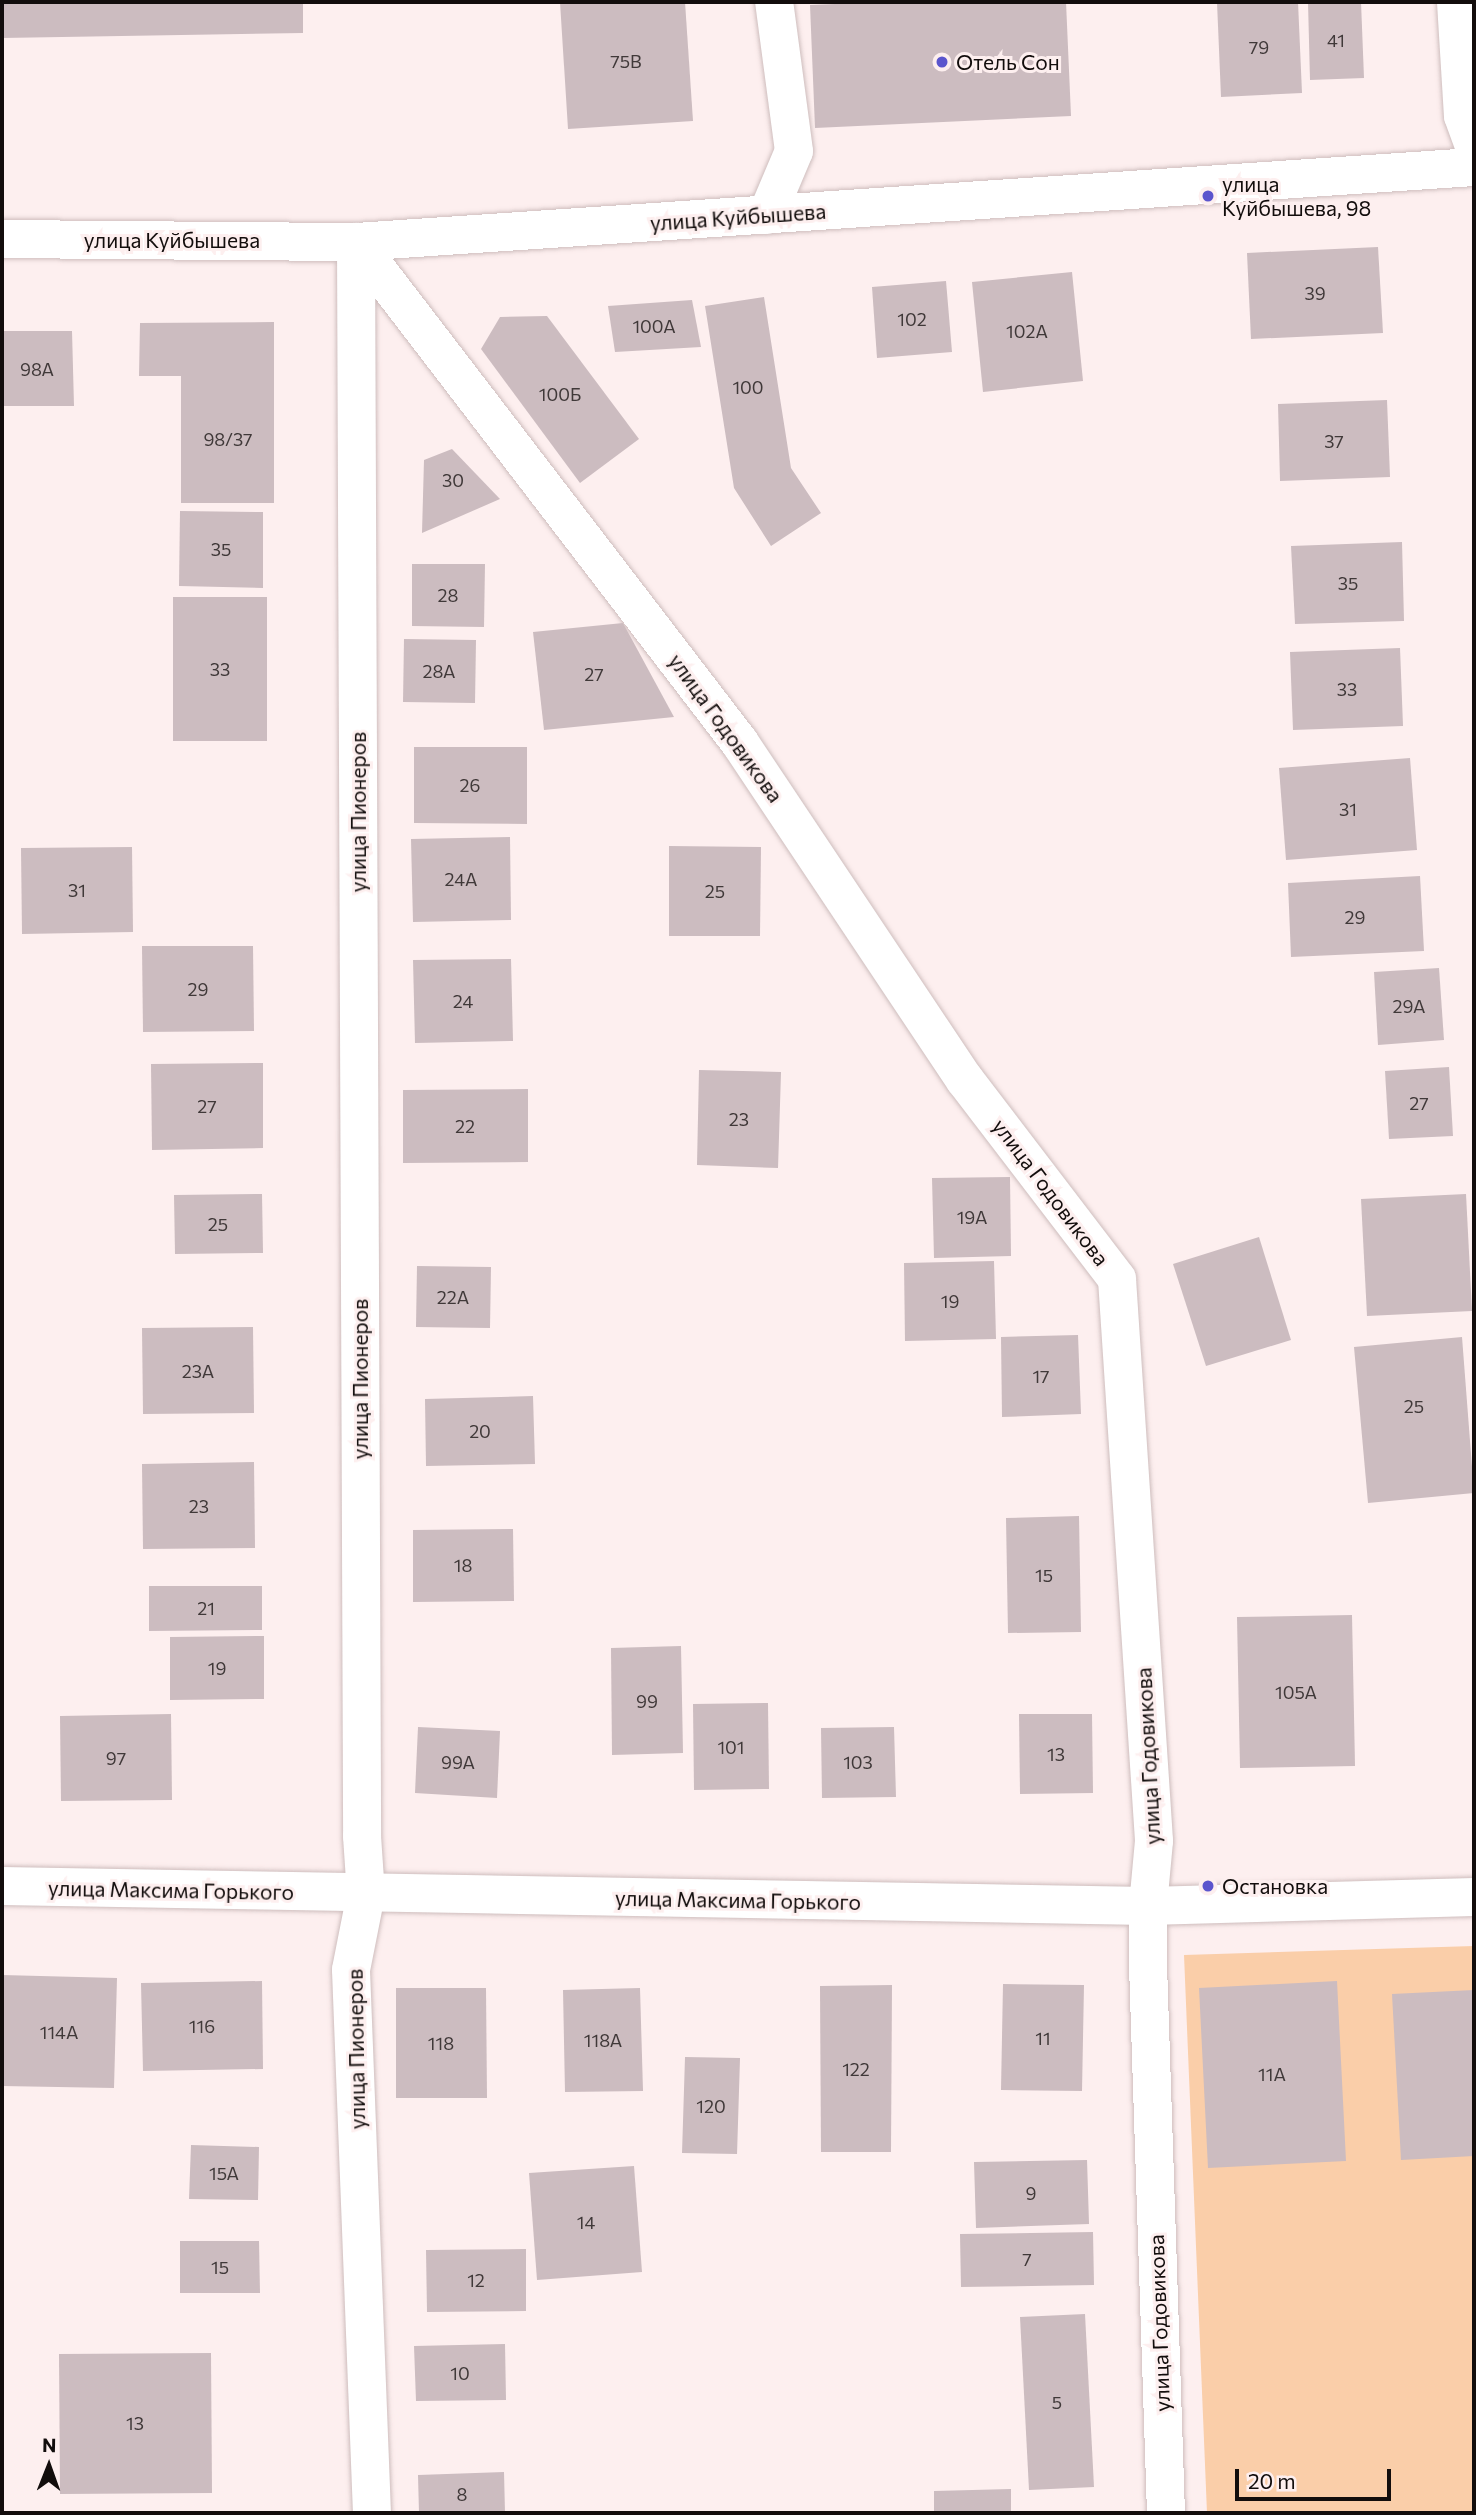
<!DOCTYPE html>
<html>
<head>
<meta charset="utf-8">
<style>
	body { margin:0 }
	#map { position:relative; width:1476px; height:2515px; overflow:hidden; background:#fdefef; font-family:Commissioner,sans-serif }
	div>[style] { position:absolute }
	.green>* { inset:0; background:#facea9 }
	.building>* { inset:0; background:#ccbcc0 }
	.roads { filter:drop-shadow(0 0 2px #cebdbd) drop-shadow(0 0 2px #cebdbd) }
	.minor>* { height:38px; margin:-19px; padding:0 19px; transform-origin:19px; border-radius:19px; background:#fff }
	.dots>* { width:19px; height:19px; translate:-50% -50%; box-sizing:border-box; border:4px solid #fdefef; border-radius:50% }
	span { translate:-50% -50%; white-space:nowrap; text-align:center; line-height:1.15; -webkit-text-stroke:6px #fdefef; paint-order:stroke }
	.number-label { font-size:18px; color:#403939 }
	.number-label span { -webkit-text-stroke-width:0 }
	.poi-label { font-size:21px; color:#120d0c }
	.left { translate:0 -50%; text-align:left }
	.street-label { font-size:21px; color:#120d0c }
	.frame { position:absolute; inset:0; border:4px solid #120d0c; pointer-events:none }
	.north { position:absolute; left:14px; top:2431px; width:70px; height:70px; -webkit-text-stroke:5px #fdefef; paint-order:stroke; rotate:1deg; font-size:19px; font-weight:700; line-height:28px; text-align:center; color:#120d0c }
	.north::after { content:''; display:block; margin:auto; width:24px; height:32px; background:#120d0c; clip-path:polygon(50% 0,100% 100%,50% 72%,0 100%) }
	.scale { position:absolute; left:1235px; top:2469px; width:156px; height:32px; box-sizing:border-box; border:4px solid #120d0c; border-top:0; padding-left:9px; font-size:21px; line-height:24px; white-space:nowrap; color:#120d0c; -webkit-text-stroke:5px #fdefef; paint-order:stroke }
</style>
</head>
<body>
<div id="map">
	<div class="green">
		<i style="clip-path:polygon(1474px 1946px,1474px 2513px,1207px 2513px,1184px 1955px)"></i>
	</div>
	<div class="building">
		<i style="clip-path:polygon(2px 2px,303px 2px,303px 33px,2px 38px)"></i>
		<i style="clip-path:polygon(560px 2px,685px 2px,693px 121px,568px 129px)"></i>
		<i style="clip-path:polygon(884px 2px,1066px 2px,1071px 116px,815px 128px,810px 5px)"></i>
		<i style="clip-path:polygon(1217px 2px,1298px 2px,1302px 93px,1221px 97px)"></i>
		<i style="clip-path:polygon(1308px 2px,1361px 2px,1364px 78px,1310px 80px)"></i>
		<i style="clip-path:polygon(1378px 247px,1383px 333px,1251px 339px,1247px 253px)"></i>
		<i style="clip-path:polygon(1072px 272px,1083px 381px,983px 392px,972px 282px)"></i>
		<i style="clip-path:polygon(946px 281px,952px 352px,877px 358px,872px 287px)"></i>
		<i style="clip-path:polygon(764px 297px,791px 468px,821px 513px,771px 546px,734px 488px,705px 306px)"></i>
		<i style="clip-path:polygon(692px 300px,701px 347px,615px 352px,608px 306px)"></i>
		<i style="clip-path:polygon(547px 316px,639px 439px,580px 483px,481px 349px,500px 317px)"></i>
		<i style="clip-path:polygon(274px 322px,274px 503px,181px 503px,181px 376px,139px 376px,140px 323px)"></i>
		<i style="clip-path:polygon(2px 331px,72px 331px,74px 406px,2px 406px)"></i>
		<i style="clip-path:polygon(1387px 400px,1390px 477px,1280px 481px,1278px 404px)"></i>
		<i style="clip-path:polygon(452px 449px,500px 499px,422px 533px,424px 460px)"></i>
		<i style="clip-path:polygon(180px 511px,263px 512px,263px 588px,179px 586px)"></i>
		<i style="clip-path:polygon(1402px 542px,1404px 621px,1295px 624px,1291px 546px)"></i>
		<i style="clip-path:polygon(412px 564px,485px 564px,484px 627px,412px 626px)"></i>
		<i style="clip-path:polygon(173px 597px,267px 597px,267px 741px,173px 741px)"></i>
		<i style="clip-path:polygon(623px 623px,674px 717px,544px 730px,533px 632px)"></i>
		<i style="clip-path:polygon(404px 639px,476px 640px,475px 703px,403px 702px)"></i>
		<i style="clip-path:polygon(1400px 648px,1403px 726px,1293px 730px,1290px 652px)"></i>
		<i style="clip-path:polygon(414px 747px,527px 747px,527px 824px,414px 823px)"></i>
		<i style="clip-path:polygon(1410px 758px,1417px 850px,1286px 860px,1279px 768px)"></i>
		<i style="clip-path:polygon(510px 837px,511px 920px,413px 922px,411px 839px)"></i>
		<i style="clip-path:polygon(669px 846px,761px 847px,760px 936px,669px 936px)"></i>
		<i style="clip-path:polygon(132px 847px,133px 932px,22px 934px,21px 848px)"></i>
		<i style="clip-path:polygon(1420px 876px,1424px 951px,1291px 957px,1288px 883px)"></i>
		<i style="clip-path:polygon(142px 946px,253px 946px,254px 1031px,143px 1032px)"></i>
		<i style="clip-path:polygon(511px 959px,513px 1041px,415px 1043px,413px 960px)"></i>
		<i style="clip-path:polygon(1439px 968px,1444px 1040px,1378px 1045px,1374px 972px)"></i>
		<i style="clip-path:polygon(263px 1063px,263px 1148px,152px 1150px,151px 1064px)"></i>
		<i style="clip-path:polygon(1449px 1067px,1453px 1136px,1389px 1139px,1385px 1071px)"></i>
		<i style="clip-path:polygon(699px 1070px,781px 1072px,778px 1168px,697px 1165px)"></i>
		<i style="clip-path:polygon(528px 1089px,528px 1162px,403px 1163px,403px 1090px)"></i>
		<i style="clip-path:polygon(1010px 1177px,1011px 1256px,934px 1258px,932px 1178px)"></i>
		<i style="clip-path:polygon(262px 1194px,263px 1253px,175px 1254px,174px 1195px)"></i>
		<i style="clip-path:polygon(1466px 1194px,1472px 1311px,1367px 1316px,1361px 1199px)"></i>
		<i style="clip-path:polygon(1259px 1237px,1291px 1340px,1206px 1366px,1173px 1264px)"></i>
		<i style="clip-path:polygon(994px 1261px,996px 1339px,905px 1341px,904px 1263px)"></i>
		<i style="clip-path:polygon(417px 1266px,491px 1267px,490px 1328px,416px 1327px)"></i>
		<i style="clip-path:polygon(253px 1327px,254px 1413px,143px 1414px,142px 1328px)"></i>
		<i style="clip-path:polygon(1078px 1335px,1081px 1414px,1002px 1417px,1001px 1337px)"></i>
		<i style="clip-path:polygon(1462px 1337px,1474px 1493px,1368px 1503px,1354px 1347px)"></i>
		<i style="clip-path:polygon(533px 1396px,535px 1464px,426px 1466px,425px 1399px)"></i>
		<i style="clip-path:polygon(254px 1462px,255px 1548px,143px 1549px,142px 1464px)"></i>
		<i style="clip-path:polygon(1079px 1516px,1081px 1632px,1008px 1633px,1006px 1518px)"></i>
		<i style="clip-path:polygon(513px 1529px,514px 1601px,413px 1602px,413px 1530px)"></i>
		<i style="clip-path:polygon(149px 1586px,262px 1586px,262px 1630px,149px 1631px)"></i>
		<i style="clip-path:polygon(1352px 1615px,1355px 1766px,1240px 1768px,1237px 1617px)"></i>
		<i style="clip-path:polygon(264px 1636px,264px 1699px,170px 1700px,170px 1637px)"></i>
		<i style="clip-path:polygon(681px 1646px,683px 1753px,612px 1755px,611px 1648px)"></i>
		<i style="clip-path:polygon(768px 1703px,769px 1789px,694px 1790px,693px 1704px)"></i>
		<i style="clip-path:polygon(171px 1714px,172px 1800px,61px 1801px,60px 1716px)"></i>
		<i style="clip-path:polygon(1019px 1714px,1092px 1714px,1093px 1793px,1020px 1794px)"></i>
		<i style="clip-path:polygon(418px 1727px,500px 1731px,497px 1798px,415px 1793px)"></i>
		<i style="clip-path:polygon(894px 1727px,896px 1797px,822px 1798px,821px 1728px)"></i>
		<i style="clip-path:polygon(2px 1975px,117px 1978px,114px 2088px,2px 2086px)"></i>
		<i style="clip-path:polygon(262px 1981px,263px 2069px,143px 2071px,141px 1983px)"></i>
		<i style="clip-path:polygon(1337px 1981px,1346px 2161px,1208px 2168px,1199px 1988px)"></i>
		<i style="clip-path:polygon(1003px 1984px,1084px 1985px,1082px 2091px,1001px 2090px)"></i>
		<i style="clip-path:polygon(892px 1985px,891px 2152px,821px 2152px,820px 1986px)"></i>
		<i style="clip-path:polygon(396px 1988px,486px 1988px,487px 2098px,396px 2098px)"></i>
		<i style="clip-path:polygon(640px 1988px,643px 2091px,565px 2092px,563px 1990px)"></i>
		<i style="clip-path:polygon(1474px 1990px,1474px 2156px,1401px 2160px,1392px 1994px)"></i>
		<i style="clip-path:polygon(685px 2057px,740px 2058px,737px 2154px,682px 2153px)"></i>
		<i style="clip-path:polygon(191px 2145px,259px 2147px,258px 2200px,189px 2199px)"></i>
		<i style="clip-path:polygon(1087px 2160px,1089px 2224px,976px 2228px,974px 2162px)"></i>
		<i style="clip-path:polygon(634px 2166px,642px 2272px,537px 2280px,529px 2173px)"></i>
		<i style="clip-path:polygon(1093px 2232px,1094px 2285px,961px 2287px,960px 2234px)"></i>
		<i style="clip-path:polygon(180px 2241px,259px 2241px,260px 2293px,180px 2293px)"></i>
		<i style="clip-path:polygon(526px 2249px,526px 2311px,427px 2312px,426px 2250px)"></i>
		<i style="clip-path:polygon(1085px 2314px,1094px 2487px,1029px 2490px,1020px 2317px)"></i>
		<i style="clip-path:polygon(505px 2344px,506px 2400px,416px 2401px,414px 2346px)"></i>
		<i style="clip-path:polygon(211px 2353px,212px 2493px,60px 2494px,59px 2354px)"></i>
		<i style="clip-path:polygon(504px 2472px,505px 2513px,419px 2513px,418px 2475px)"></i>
		<i style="clip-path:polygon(1011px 2489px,1011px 2513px,934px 2513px,934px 2491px)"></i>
	</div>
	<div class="roads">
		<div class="minor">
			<i style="left:1456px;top:2px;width:114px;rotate:86.5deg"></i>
			<i style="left:1463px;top:116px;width:32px;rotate:70deg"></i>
			<i style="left:767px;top:215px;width:69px;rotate:-67.1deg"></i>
			<i style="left:794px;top:151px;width:150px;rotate:-97.6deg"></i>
			<i style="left:2px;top:239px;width:354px;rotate:0.5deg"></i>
			<i style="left:356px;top:242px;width:1121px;rotate:-3.84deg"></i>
			<i style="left:356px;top:242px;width:631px;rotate:52.53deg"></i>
			<i style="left:740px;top:743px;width:405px;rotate:56.3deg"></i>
			<i style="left:965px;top:1080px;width:250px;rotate:52.6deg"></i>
			<i style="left:1117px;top:1279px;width:563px;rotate:86.23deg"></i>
			<i style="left:1154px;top:1841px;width:65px;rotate:95.3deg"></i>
			<i style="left:1148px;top:1906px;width:59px;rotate:90deg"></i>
			<i style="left:1148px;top:1965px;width:548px;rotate:88.12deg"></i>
			<i style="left:356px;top:242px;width:1594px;rotate:89.78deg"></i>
			<i style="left:362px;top:1836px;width:58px;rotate:86.1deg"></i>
			<i style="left:366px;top:1894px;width:77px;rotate:101.2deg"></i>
			<i style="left:351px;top:1970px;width:543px;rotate:87.79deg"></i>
			<i style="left:2px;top:1886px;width:1146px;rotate:1deg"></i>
			<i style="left:1148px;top:1906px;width:326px;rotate:-1.6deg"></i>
		</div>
	</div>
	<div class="dots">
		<i style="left:942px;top:62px;background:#5b55cd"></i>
		<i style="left:1208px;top:196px;background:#5b55cd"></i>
		<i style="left:1208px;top:1886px;background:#5b55cd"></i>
	</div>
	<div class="number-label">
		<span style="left:1336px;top:40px">41</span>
		<span style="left:1259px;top:47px">79</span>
		<span style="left:626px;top:61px">75В</span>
		<span style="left:1315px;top:293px">39</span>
		<span style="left:912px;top:319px">102</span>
		<span style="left:654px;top:326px">100А</span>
		<span style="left:1027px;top:331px">102А</span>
		<span style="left:37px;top:369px">98А</span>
		<span style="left:748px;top:387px">100</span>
		<span style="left:560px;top:394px">100Б</span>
		<span style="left:228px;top:439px">98/37</span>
		<span style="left:1334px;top:441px">37</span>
		<span style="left:453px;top:480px">30</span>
		<span style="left:221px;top:549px">35</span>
		<span style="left:1348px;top:583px">35</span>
		<span style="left:448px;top:595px">28</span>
		<span style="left:220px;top:669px">33</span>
		<span style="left:439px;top:671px">28А</span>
		<span style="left:594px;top:674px">27</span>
		<span style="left:1347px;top:689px">33</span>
		<span style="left:470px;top:785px">26</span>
		<span style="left:1348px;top:809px">31</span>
		<span style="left:461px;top:879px">24А</span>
		<span style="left:77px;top:890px">31</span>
		<span style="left:715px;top:891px">25</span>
		<span style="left:1355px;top:917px">29</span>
		<span style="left:198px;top:989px">29</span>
		<span style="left:463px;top:1001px">24</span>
		<span style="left:1409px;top:1006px">29А</span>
		<span style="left:1419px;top:1103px">27</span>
		<span style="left:207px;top:1106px">27</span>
		<span style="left:739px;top:1119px">23</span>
		<span style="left:465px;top:1126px">22</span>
		<span style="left:972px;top:1217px">19А</span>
		<span style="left:218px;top:1224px">25</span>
		<span style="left:453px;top:1297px">22А</span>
		<span style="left:950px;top:1301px">19</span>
		<span style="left:198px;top:1371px">23А</span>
		<span style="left:1041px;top:1376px">17</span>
		<span style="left:1414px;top:1406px">25</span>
		<span style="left:480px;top:1431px">20</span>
		<span style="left:199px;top:1506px">23</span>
		<span style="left:463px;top:1565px">18</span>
		<span style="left:1044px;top:1575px">15</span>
		<span style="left:206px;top:1608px">21</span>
		<span style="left:217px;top:1668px">19</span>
		<span style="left:1296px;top:1692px">105А</span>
		<span style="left:647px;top:1701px">99</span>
		<span style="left:731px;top:1747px">101</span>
		<span style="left:1056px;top:1754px">13</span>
		<span style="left:116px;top:1758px">97</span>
		<span style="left:458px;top:1762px">99А</span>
		<span style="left:858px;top:1762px">103</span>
		<span style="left:202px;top:2026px">116</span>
		<span style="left:59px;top:2032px">114А</span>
		<span style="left:1043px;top:2038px">11</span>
		<span style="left:603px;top:2040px">118А</span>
		<span style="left:441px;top:2043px">118</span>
		<span style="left:856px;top:2069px">122</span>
		<span style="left:1272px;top:2074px">11А</span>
		<span style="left:711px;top:2106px">120</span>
		<span style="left:224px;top:2173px">15А</span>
		<span style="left:1031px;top:2193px">9</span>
		<span style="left:586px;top:2222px">14</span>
		<span style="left:1027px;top:2259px">7</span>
		<span style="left:220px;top:2267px">15</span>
		<span style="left:476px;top:2280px">12</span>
		<span style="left:460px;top:2373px">10</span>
		<span style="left:1057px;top:2402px">5</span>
		<span style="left:135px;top:2423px">13</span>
		<span style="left:462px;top:2494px">8</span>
	</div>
	<div class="poi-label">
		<span class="left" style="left:956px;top:62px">Отель Сон</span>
		<span class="left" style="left:1222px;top:196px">улица<br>Куйбышева, 98</span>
		<span class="left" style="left:1222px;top:1886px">Остановка</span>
	</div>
	<div class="street-label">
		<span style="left:738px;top:217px;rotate:-4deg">улица Куйбышева</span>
		<span style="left:172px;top:240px">улица Куйбышева</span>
		<span style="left:726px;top:728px;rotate:54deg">улица Годовикова</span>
		<span style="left:358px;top:812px;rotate:-90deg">улица Пионеров</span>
		<span style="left:1051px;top:1192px;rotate:53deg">улица Годовикова</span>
		<span style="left:360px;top:1379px;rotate:-90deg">улица Пионеров</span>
		<span style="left:1148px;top:1756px;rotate:-93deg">улица Годовикова</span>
		<span style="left:171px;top:1890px;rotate:1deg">улица Максима Горького</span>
		<span style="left:738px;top:1900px;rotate:1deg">улица Максима Горького</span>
		<span style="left:356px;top:2049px;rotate:-91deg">улица Пионеров</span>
		<span style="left:1159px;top:2323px;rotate:-92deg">улица Годовикова</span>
	</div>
	<div class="frame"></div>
	<div class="north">N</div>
	<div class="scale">20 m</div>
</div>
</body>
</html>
